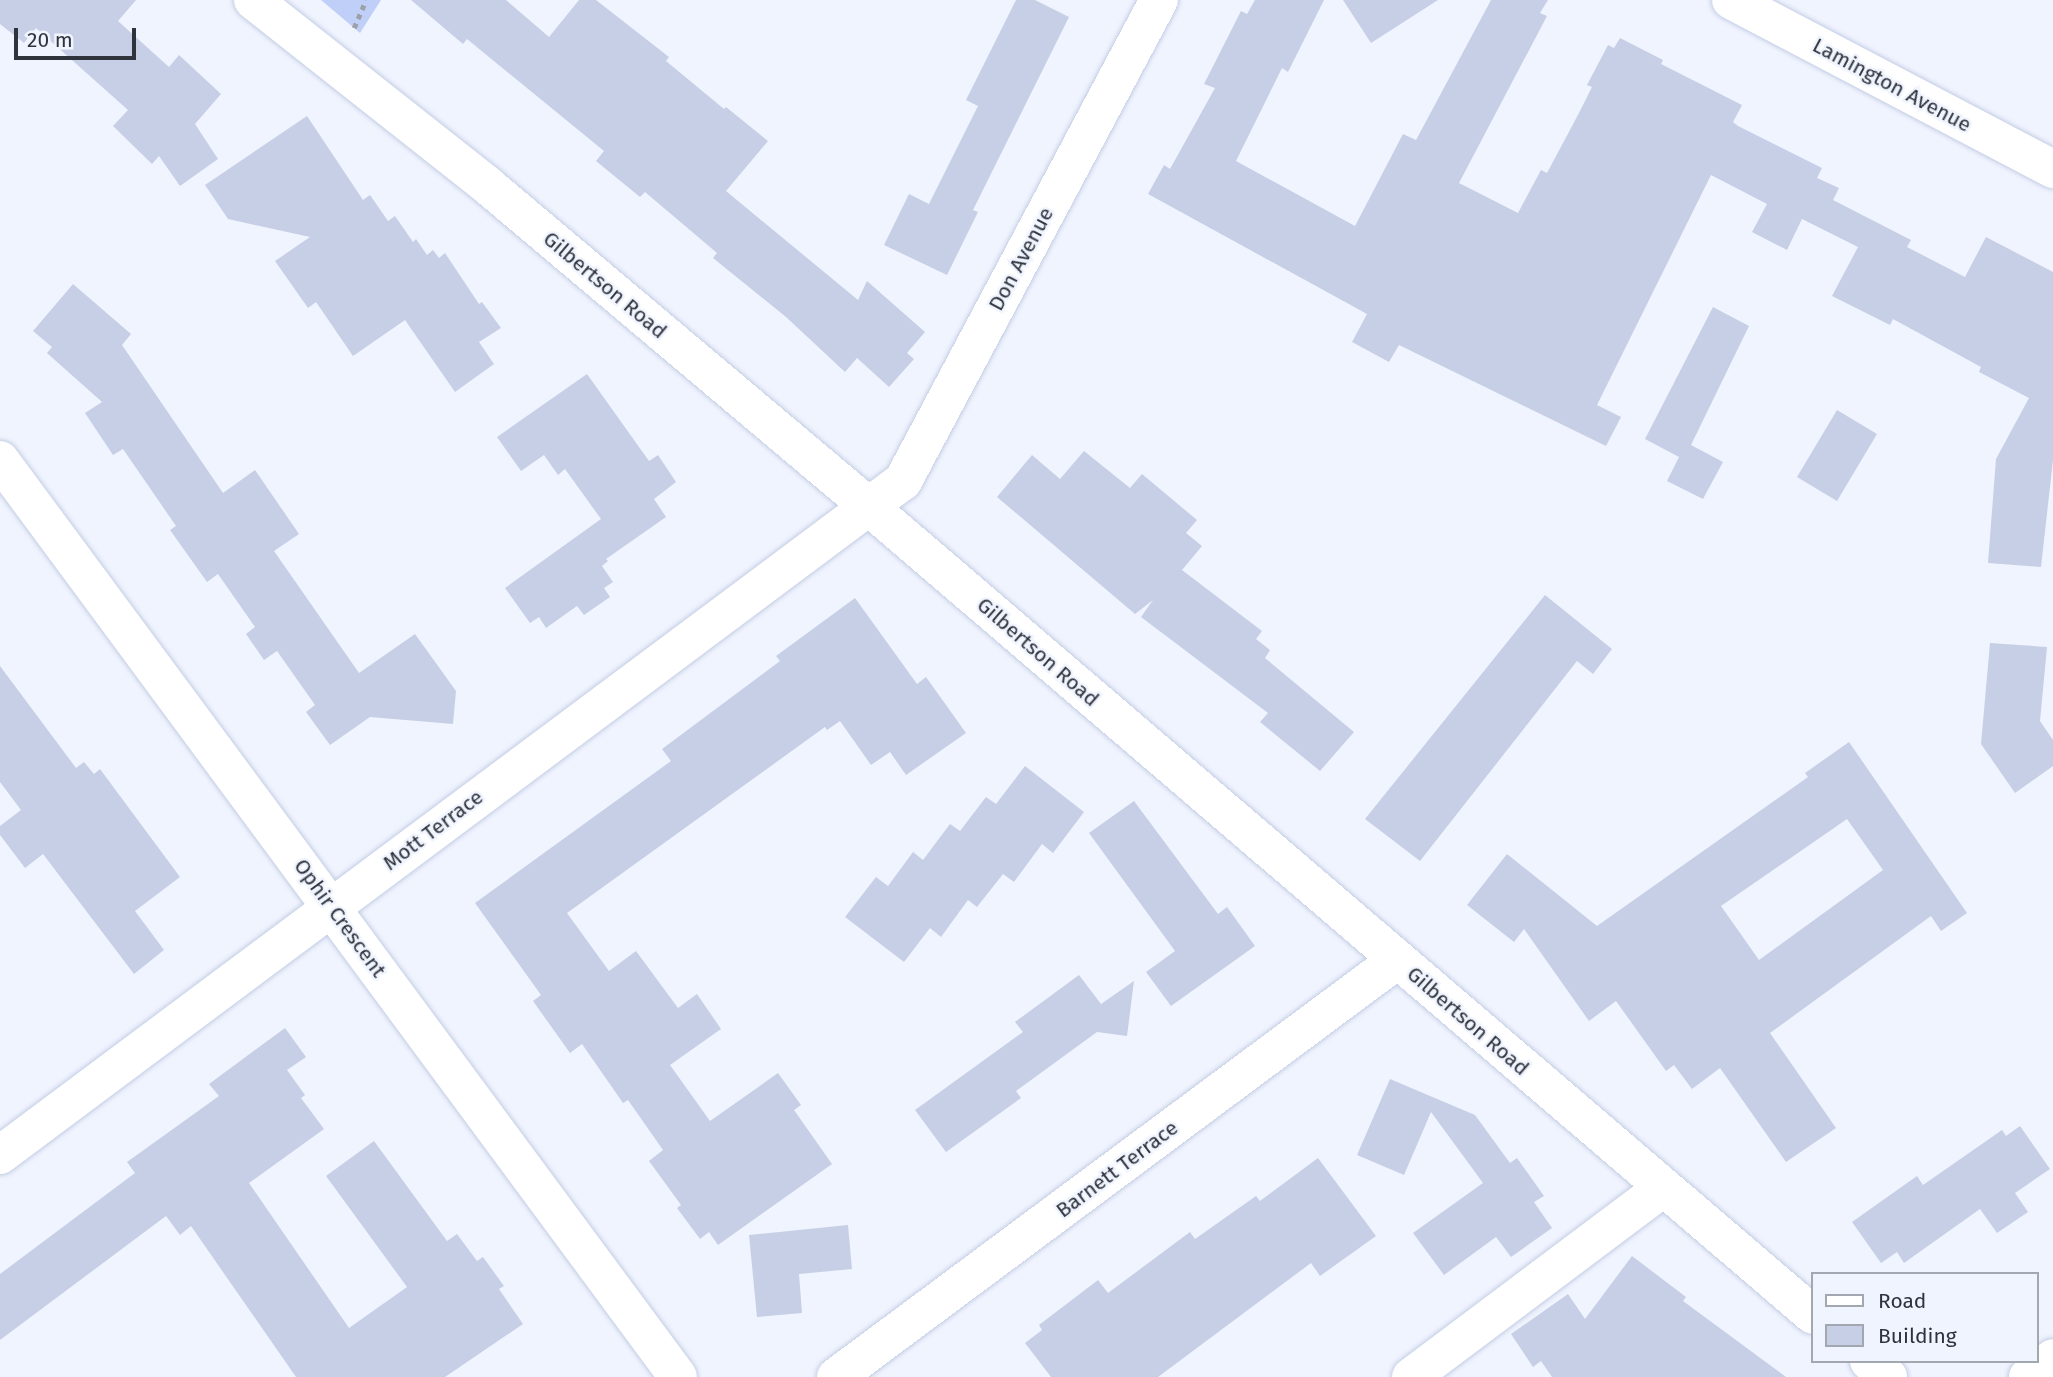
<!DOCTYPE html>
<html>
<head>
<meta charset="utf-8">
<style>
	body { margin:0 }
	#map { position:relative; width:2053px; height:1377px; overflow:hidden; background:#f0f4fe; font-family:"Fira Sans",sans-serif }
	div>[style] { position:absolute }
	.green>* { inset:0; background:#bfcff8 }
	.building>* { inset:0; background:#c6cfe6 }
	.path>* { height:4.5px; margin-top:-2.25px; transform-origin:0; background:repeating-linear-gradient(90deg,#9da1aa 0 5px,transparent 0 10px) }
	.roads { filter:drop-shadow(0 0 2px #c3cde4) drop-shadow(0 0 2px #c3cde4) }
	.minor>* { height:38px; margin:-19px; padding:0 19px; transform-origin:19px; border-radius:19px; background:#fff }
	.major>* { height:38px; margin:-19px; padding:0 19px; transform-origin:19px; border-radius:19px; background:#fff }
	span { translate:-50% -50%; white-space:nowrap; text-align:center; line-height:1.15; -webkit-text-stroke:5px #f0f4fe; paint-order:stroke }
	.street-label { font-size:21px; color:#2f333c }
	.legend { position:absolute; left:1811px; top:1272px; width:228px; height:91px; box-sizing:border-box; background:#f0f4fe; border:2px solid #a3a7b0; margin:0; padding:9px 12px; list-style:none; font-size:21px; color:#2f333c }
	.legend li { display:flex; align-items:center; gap:14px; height:35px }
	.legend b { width:35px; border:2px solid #a3a7b0 }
	.scale { position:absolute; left:14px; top:28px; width:122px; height:32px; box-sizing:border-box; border:4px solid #2f333c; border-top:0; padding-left:9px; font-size:21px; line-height:24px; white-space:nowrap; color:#2f333c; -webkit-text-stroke:5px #f0f4fe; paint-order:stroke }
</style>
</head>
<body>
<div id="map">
	<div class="green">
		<i style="clip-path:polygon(321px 0,381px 0,360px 33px)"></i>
	</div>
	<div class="building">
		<i style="clip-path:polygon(0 0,136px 0,118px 21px,169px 67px,179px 55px,221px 94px,195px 124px,218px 159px,180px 186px,159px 156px,152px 164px,113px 126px,128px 110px,36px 28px,24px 43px,0 24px)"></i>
		<i style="clip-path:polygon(411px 0,506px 0,549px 37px,579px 0,596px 0,669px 57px,666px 61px,724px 109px,726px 107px,768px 141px,726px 191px,858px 300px,867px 281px,925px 332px,907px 353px,914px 359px,889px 387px,857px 358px,845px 372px,786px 317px,713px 258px,717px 253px,645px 192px,640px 197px,596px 161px,604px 151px,467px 39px,463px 44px)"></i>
		<i style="clip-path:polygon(1016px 0,1035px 0,1069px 17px,973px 210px,978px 212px,947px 275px,884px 245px,909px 194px,929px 204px,978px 106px,966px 100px)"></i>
		<i style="clip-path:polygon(1255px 0,1324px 0,1288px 72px,1282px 68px,1236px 161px,1355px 226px,1403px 134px,1416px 140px,1491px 0,1548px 0,1540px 13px,1547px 16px,1459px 183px,1518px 213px,1541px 170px,1547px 173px,1579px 113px,1592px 87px,1587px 85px,1608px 45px,1614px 48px,1620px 38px,1663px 60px,1661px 64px,1742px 105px,1733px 122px,1738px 126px,1822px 168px,1817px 178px,1839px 188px,1833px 200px,1911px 240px,1907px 247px,1965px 277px,1986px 237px,2053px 272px,2053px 460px,2041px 567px,1988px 563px,1996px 459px,2029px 398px,1979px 372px,1981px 367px,1893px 319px,1890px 325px,1832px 296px,1858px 247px,1802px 219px,1787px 250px,1752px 232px,1767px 204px,1711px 175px,1597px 405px,1621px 417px,1606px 446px,1399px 345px,1389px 362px,1352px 342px,1367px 314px,1148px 194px,1164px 165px,1170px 169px,1215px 88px,1204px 84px,1241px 11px,1247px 14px)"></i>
		<i style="clip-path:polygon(1343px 0,1438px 0,1371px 43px)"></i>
		<i style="clip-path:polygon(307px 116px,363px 200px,370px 195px,388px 221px,395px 216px,413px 242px,416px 239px,427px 255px,433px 250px,439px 258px,445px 253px,479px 304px,482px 302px,501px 328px,479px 342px,494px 364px,455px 392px,405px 320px,353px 356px,316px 302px,308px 308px,275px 261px,310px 237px,228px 219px,205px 185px)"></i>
		<i style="clip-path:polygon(73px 284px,131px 334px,122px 345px,223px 493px,255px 470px,299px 534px,274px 551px,359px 673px,415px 634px,456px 691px,453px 724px,370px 717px,330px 745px,306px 712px,315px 705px,277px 651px,264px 660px,246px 634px,255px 627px,218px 574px,207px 582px,170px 530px,176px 526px,123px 449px,113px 455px,85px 413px,102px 402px,47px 353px,52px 347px,33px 331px)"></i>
		<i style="clip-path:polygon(1713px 307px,1749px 326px,1691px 445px,1723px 462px,1703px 499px,1667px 481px,1679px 457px,1645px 439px)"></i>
		<i style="clip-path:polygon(587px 374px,649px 461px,658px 455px,676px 482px,654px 499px,666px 517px,606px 559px,608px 561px,602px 566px,613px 582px,604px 588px,610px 597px,584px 615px,577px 606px,546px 628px,539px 617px,530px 623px,505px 588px,601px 519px,565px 469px,558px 475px,544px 455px,521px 471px,497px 437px)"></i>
		<i style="clip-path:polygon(1837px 410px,1877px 434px,1837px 501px,1797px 477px)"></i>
		<i style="clip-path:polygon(1084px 451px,1130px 488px,1142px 474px,1197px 520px,1186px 533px,1202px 546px,1182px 570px,1262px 631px,1256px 639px,1270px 650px,1265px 658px,1354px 732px,1320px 771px,1260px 722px,1268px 713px,1141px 617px,1153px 600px,1135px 614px,997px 497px,1032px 455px,1060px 479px)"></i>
		<i style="clip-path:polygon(1545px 595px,1612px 649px,1593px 674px,1577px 661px,1420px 861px,1365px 819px)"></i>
		<i style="clip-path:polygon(855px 598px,917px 684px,926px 677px,966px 733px,906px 775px,890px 752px,871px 765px,840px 721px,827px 730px,825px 727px,567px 913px,609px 971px,636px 951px,678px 1008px,697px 994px,721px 1029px,670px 1065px,710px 1121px,778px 1073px,801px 1105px,794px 1110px,832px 1164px,718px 1245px,709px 1232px,700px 1239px,677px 1208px,681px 1205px,649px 1161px,663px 1150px,628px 1100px,623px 1103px,582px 1044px,570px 1053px,533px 1001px,541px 995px,475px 903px,671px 761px,662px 749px,780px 661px,776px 656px)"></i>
		<i style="clip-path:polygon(1990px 643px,2047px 647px,2040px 721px,2053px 740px,2053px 766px,2015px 793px,1981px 744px)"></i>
		<i style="clip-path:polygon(0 666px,76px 768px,84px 762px,94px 774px,100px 769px,180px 877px,135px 911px,164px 950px,134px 974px,43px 854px,25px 868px,0 835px,0 826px,21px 810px,0 782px)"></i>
		<i style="clip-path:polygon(evenodd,1849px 742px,1967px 913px,1941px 931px,1931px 916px,1770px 1033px,1836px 1128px,1786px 1162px,1720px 1068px,1692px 1089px,1674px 1065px,1666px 1071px,1616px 1001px,1589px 1021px,1524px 929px,1514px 942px,1467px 905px,1507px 854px,1597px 926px,1808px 777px,1805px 773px,1849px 742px,1847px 819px,1883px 870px,1759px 960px,1721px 906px,1847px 819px)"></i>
		<i style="clip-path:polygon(1025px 766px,1084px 812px,1053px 853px,1042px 844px,1014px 882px,1003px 874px,977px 907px,968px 900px,941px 937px,930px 928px,904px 962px,845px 917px,876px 877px,888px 886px,913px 852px,923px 860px,950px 824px,960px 831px,986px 797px,996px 804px)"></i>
		<i style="clip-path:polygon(1134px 801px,1218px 914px,1227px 907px,1255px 946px,1171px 1006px,1146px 972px,1175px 951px,1089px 833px)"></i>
		<i style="clip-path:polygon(1079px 975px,1101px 1004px,1134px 981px,1127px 1036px,1097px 1032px,1016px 1091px,1021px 1098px,946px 1152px,915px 1110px,1023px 1032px,1015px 1022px)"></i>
		<i style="clip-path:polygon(285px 1028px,306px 1057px,287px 1070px,305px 1095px,301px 1098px,324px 1129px,249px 1183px,349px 1328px,407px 1287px,326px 1176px,374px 1141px,447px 1241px,457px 1234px,477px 1261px,483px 1257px,504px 1286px,499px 1289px,523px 1324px,445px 1377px,296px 1377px,191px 1226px,180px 1235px,166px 1216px,0 1340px,0 1274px,135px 1173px,127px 1162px,219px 1096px,209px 1084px)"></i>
		<i style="clip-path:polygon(1390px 1079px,1475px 1115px,1510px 1163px,1517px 1158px,1544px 1196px,1534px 1202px,1552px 1228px,1511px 1257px,1496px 1237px,1444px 1275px,1413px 1233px,1483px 1183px,1431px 1112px,1404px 1175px,1357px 1155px)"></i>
		<i style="clip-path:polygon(2020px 1126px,2050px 1169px,2015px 1193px,2028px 1212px,1997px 1233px,1980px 1209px,1904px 1263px,1897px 1252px,1881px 1263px,1852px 1222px,1917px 1176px,1923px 1185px,2002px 1130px,2006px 1136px)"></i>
		<i style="clip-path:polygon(1318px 1158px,1376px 1236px,1320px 1276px,1311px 1263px,1158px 1377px,1051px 1377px,1025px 1343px,1042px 1330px,1039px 1325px,1098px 1280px,1108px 1293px,1190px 1232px,1195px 1239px,1256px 1196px,1260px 1201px)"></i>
		<i style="clip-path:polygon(848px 1225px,852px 1269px,799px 1274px,802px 1313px,757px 1317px,749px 1235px)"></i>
		<i style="clip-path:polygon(1632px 1256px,1686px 1297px,1683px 1301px,1786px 1377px,1552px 1377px,1541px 1361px,1533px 1367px,1511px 1334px,1568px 1294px,1585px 1319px)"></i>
	</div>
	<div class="path">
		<i style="left:354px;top:28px;width:30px;rotate:-67deg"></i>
	</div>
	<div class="roads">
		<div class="minor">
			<i style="left:253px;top:0;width:298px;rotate:38.3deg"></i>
			<i style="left:487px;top:185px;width:497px;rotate:40.1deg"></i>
			<i style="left:867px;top:505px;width:1245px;rotate:40.57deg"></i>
			<i style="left:1731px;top:0;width:364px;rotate:27.7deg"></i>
			<i style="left:0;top:460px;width:1140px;rotate:53.52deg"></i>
			<i style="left:0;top:1155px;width:1127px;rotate:-36.74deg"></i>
			<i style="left:903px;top:481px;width:545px;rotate:-61.98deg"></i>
			<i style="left:1869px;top:1361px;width:25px;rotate:40deg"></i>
			<i style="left:836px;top:1377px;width:699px;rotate:-36.62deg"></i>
			<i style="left:1411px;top:1377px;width:315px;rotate:-36.9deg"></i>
		</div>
		<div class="major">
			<i style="left:2028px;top:1377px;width:31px;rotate:-37deg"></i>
		</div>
	</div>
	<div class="street-label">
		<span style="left:1892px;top:85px;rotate:28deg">Lamington Avenue</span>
		<span style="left:1021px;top:259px;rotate:-62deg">Don Avenue</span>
		<span style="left:605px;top:285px;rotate:40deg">Gilbertson Road</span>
		<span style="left:1038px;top:652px;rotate:41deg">Gilbertson Road</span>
		<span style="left:433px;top:830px;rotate:-37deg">Mott Terrace</span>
		<span style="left:340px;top:918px;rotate:54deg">Ophir Crescent</span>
		<span style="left:1468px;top:1021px;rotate:41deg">Gilbertson Road</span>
		<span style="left:1117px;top:1169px;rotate:-37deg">Barnett Terrace</span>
	</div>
	<ul class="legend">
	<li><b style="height:9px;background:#fff"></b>Road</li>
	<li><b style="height:19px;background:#c6cfe6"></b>Building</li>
	</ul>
	<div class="scale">20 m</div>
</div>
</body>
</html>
